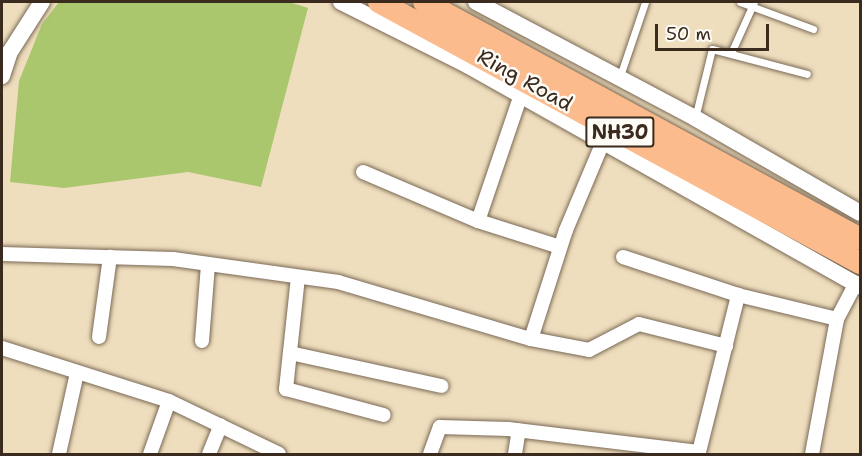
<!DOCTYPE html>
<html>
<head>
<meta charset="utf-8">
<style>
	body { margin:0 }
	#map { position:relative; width:862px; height:456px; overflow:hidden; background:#efdebd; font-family:"Shantell Sans",sans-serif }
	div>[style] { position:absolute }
	.green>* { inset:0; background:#abc76d }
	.roads { filter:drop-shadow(0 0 2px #7a6956) drop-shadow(0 0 2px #7a6956) }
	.service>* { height:7px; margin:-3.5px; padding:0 3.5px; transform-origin:3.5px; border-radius:3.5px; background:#fff }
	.minor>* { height:14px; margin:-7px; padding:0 7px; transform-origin:7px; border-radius:7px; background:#fff }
	.tertiary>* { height:16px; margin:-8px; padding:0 8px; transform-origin:8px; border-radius:8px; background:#fff }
	.trunk>* { height:22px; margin:-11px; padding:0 11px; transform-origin:11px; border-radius:11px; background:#fbbb8c }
	span { translate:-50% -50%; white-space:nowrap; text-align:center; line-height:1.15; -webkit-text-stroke:5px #fdfcf7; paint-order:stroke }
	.shield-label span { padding:2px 4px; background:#fdfcf7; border:2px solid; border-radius:4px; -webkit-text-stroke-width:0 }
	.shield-label { font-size:20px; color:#3b2a1e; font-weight:700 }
	.street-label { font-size:21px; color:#3b2a1e }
	.frame { position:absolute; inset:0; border:3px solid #3b2a1e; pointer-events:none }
	.scale { position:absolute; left:655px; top:24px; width:114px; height:27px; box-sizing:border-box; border:3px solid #3b2a1e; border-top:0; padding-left:8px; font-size:18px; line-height:21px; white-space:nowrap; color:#3b2a1e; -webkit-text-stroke:4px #fdfcf7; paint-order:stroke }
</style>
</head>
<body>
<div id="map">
	<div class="green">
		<i style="clip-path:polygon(59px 2px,289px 2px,308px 8px,261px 187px,188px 172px,64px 188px,10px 182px,19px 81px,42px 24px)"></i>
	</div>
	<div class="roads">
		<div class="service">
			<i style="left:740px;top:2px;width:78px;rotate:20.3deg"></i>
			<i style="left:731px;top:53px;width:56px;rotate:-65.7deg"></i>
			<i style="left:619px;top:79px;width:81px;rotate:-71.3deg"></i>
			<i style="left:695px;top:118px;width:71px;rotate:-76.2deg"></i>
			<i style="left:712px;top:49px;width:98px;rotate:14.7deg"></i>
		</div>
		<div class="minor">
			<i style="left:363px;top:172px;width:125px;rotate:23.1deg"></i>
			<i style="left:478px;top:221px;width:86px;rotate:17.6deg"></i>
			<i style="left:478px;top:221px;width:133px;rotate:-71.2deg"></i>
			<i style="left:2px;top:254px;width:171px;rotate:1.7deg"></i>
			<i style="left:173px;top:259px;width:167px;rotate:7.9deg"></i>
			<i style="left:338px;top:282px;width:201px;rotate:16.5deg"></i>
			<i style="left:531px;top:339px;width:114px;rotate:-72.2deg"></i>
			<i style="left:566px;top:230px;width:95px;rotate:-67.2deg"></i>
			<i style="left:623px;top:257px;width:121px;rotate:18.3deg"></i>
			<i style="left:298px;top:277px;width:113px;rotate:96.1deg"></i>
			<i style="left:286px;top:389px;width:101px;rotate:14.9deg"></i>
			<i style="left:99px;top:337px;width:81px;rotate:-82.2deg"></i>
			<i style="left:531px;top:339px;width:59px;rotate:10.7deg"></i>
			<i style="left:589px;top:350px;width:56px;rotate:-27.5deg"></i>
			<i style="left:639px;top:324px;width:90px;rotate:14.2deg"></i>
			<i style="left:202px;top:341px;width:77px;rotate:-85.5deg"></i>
			<i style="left:2px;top:348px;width:175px;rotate:17.6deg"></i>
			<i style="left:169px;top:401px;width:122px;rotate:25.7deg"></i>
			<i style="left:290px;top:353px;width:155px;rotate:12.3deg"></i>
			<i style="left:59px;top:454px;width:83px;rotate:-77.5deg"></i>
			<i style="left:150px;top:454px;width:56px;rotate:-70.3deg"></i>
			<i style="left:209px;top:454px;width:31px;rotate:-68deg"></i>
			<i style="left:430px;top:454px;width:29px;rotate:-70deg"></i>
			<i style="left:440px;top:427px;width:68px;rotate:1.7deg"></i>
			<i style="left:508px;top:429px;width:192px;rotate:6.9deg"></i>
			<i style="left:699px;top:452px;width:162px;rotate:-76deg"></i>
			<i style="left:738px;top:295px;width:102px;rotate:13.6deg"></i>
			<i style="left:837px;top:319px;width:41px;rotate:-62.2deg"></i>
			<i style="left:515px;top:454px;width:24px;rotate:-81deg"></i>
			<i style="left:812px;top:454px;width:137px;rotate:-79.5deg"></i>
		</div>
		<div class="tertiary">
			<i style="left:341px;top:2px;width:141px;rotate:26.6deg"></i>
			<i style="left:467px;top:65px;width:451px;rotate:29.4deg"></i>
			<i style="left:476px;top:2px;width:248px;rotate:27.9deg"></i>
			<i style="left:695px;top:118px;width:190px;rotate:29.9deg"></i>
			<i style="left:2px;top:76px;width:25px;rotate:-72deg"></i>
			<i style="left:10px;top:52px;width:59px;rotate:-57.4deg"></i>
		</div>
		<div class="trunk">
			<i style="left:379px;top:2px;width:547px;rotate:28.49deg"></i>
			<i style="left:424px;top:2px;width:496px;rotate:28.5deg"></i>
		</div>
	</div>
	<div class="shield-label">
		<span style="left:620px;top:132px">NH30</span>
	</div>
	<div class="street-label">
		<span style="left:525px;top:80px;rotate:29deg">Ring Road</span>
	</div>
	<div class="frame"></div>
	<div class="scale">50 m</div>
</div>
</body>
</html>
